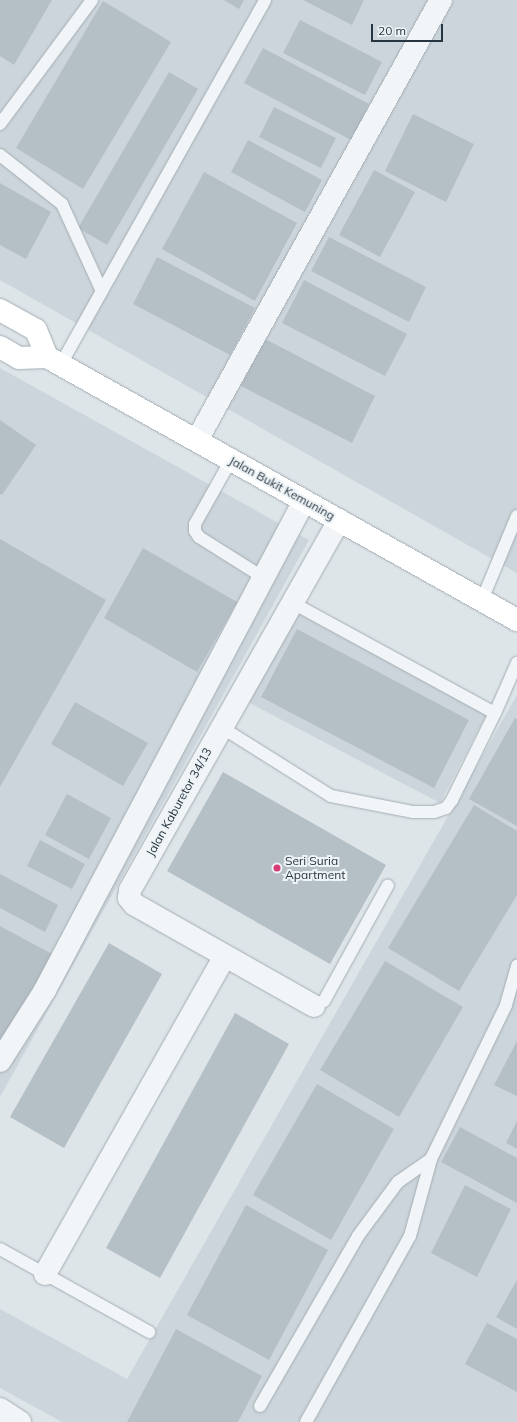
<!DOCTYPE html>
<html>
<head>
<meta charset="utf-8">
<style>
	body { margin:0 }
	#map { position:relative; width:517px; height:1422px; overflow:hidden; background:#dee5e9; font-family:Mulish,sans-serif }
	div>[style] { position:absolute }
	.built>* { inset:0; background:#ccd5db }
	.building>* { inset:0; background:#b5bfc6 }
	.roads { filter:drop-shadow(0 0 1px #a3adb3) drop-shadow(0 0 1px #a3adb3) }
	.lane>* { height:12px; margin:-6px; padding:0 6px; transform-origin:6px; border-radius:6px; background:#f1f5f7 }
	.street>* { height:22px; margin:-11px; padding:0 11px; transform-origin:11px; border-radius:11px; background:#f1f5f7 }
	.secondary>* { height:22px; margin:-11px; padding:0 11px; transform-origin:11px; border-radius:11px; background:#fff }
	.dots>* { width:11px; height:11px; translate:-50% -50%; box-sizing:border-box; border:2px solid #eef3f6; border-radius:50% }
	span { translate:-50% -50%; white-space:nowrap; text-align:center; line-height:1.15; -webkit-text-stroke:4px #eef3f6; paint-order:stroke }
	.street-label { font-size:12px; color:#273641 }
	.poi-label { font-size:12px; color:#273641 }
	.left { translate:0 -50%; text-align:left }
	.scale { position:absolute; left:371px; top:24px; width:72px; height:18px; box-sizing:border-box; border:2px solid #273641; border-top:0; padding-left:5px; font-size:12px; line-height:14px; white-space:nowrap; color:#273641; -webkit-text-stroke:3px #eef3f6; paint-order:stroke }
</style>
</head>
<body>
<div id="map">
	<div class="built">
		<i style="clip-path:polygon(0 0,517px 0,517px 573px,0 280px)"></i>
		<i style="clip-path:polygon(0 368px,309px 540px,0 1097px)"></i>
		<i style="clip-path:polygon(295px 612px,487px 714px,440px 803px,244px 700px)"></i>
		<i style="clip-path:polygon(517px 695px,517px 1422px,62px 1422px,0 1388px,0 1309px,127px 1379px)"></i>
	</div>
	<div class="building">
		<i style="clip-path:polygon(0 0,52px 0,14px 65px,0 56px)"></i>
		<i style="clip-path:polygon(224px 0,244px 0,239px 9px)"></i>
		<i style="clip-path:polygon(303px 0,364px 0,352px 25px)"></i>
		<i style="clip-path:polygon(103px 1px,171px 42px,83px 189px,16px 148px)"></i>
		<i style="clip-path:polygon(300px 20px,382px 62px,365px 95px,283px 53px)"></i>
		<i style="clip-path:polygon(263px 48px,369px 104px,351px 140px,244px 83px)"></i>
		<i style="clip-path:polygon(169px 72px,198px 89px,107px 245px,78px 228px)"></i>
		<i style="clip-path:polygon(274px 107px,336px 138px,321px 168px,259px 137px)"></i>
		<i style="clip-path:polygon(413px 114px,474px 144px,446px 202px,385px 171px)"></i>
		<i style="clip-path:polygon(248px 140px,322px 180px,305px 212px,231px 172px)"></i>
		<i style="clip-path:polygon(374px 170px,415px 192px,380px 257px,339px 235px)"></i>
		<i style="clip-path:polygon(204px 172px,297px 223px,255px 301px,162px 249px)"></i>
		<i style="clip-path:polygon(0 183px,51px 212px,26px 259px,0 245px)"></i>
		<i style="clip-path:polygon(329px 237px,426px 287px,409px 322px,311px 271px)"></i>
		<i style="clip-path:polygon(157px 257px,255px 308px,230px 355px,133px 304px)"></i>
		<i style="clip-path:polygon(304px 280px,407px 334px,385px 376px,282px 323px)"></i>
		<i style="clip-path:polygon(265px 339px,375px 396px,352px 443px,241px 386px)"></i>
		<i style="clip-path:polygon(0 420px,36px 445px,2px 495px,0 494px)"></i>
		<i style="clip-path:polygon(0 539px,106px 600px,0 787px)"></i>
		<i style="clip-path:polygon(143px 548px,237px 602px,197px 672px,104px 618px)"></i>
		<i style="clip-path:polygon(297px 629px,469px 720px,434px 788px,261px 697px)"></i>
		<i style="clip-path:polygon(75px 702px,148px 743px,123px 786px,51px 744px)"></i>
		<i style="clip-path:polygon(515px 718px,517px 719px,517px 826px,469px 799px)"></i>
		<i style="clip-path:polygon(223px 772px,386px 865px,330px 964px,167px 871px)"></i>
		<i style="clip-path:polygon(67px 794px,111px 818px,89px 859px,45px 835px)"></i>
		<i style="clip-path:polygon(474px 805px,517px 831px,517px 895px,459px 991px,388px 948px)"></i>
		<i style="clip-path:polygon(40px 840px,85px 864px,72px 889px,27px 866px)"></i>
		<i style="clip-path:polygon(0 874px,58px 905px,45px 932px,0 908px)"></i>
		<i style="clip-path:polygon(0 926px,52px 954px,0 1052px)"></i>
		<i style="clip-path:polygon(109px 943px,162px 974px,64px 1148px,10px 1117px)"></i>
		<i style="clip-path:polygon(385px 961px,463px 1007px,399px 1117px,320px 1070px)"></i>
		<i style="clip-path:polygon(235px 1013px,289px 1044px,160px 1278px,106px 1248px)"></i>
		<i style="clip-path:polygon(517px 1041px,517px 1096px,494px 1085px)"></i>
		<i style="clip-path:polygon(317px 1084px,394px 1129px,331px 1240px,253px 1195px)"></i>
		<i style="clip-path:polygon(517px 1121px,517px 1149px,506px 1143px)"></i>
		<i style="clip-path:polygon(460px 1127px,517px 1158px,517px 1203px,441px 1162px)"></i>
		<i style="clip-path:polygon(465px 1185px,511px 1209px,477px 1277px,431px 1253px)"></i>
		<i style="clip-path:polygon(246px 1205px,328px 1250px,269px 1360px,187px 1315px)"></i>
		<i style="clip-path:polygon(517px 1280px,517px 1329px,496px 1317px)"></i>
		<i style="clip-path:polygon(487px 1323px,517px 1339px,517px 1392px,465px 1364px)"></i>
		<i style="clip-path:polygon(176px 1329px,262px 1376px,238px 1422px,127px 1422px)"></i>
	</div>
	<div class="roads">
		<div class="lane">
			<i style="left:0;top:124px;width:154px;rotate:-53.4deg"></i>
			<i style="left:0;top:155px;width:79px;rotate:38.3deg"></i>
			<i style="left:62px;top:204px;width:94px;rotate:65.4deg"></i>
			<i style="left:61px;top:364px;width:417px;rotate:-60.7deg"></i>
			<i style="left:231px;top:460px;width:73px;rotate:119.4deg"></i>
			<i style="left:195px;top:524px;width:7px;rotate:90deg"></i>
			<i style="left:195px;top:531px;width:7px;rotate:56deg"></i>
			<i style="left:199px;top:537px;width:77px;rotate:32.2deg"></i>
			<i style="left:482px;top:600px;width:91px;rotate:-67.4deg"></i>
			<i style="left:291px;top:602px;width:232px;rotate:28.6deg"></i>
			<i style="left:495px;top:713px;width:55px;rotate:-66.3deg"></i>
			<i style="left:221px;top:727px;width:130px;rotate:32.1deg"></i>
			<i style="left:331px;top:796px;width:84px;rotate:11deg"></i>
			<i style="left:413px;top:812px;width:21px"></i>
			<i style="left:434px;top:812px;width:13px;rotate:-18deg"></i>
			<i style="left:446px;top:808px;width:10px;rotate:-53deg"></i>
			<i style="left:452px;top:800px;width:97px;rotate:-63.7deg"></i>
			<i style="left:314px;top:1006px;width:11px;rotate:-27deg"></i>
			<i style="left:324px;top:1001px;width:132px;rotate:-61.1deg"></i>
			<i style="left:0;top:1249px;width:171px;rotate:29.1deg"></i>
			<i style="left:260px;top:1406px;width:196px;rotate:-60deg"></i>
			<i style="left:358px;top:1236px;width:67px;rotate:-53.5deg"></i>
			<i style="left:398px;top:1182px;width:40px;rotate:-34.9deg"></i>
			<i style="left:306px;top:1422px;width:213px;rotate:-60.8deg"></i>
			<i style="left:410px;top:1236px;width:80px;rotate:-74.7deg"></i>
			<i style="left:431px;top:1159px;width:171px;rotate:-64deg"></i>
			<i style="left:506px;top:1005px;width:41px;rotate:-74.2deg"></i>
		</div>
		<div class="street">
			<i style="left:197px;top:440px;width:503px;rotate:-60.99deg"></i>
			<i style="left:314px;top:1006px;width:207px;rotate:-150.5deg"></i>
			<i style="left:134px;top:904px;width:8px;rotate:-130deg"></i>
			<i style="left:129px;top:898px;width:8px;rotate:-83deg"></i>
			<i style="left:130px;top:890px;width:425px;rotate:-60.5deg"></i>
			<i style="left:0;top:1061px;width:84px;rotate:-57.6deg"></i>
			<i style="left:45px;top:990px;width:553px;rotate:-62.09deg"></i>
			<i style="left:45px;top:1274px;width:365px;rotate:-60.5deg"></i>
			<i style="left:0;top:1409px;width:24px;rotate:33deg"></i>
		</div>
		<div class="secondary">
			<i style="left:0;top:310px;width:41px;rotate:29.1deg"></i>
			<i style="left:36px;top:330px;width:29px;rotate:68deg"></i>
			<i style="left:0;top:347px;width:22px;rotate:30deg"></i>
			<i style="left:19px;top:358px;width:28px;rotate:-2deg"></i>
			<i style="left:47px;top:357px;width:539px;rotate:29.23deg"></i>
		</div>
	</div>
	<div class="dots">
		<i style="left:277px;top:868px;background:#d63c75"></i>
	</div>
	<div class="street-label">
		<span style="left:282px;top:488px;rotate:29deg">Jalan Bukit Kemuning</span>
		<span style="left:179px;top:802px;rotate:-61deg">Jalan Kaburetor 34/13</span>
	</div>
	<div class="poi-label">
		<span class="left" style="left:285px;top:868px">Seri Suria<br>Apartment</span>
	</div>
	<div class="scale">20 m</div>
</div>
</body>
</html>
